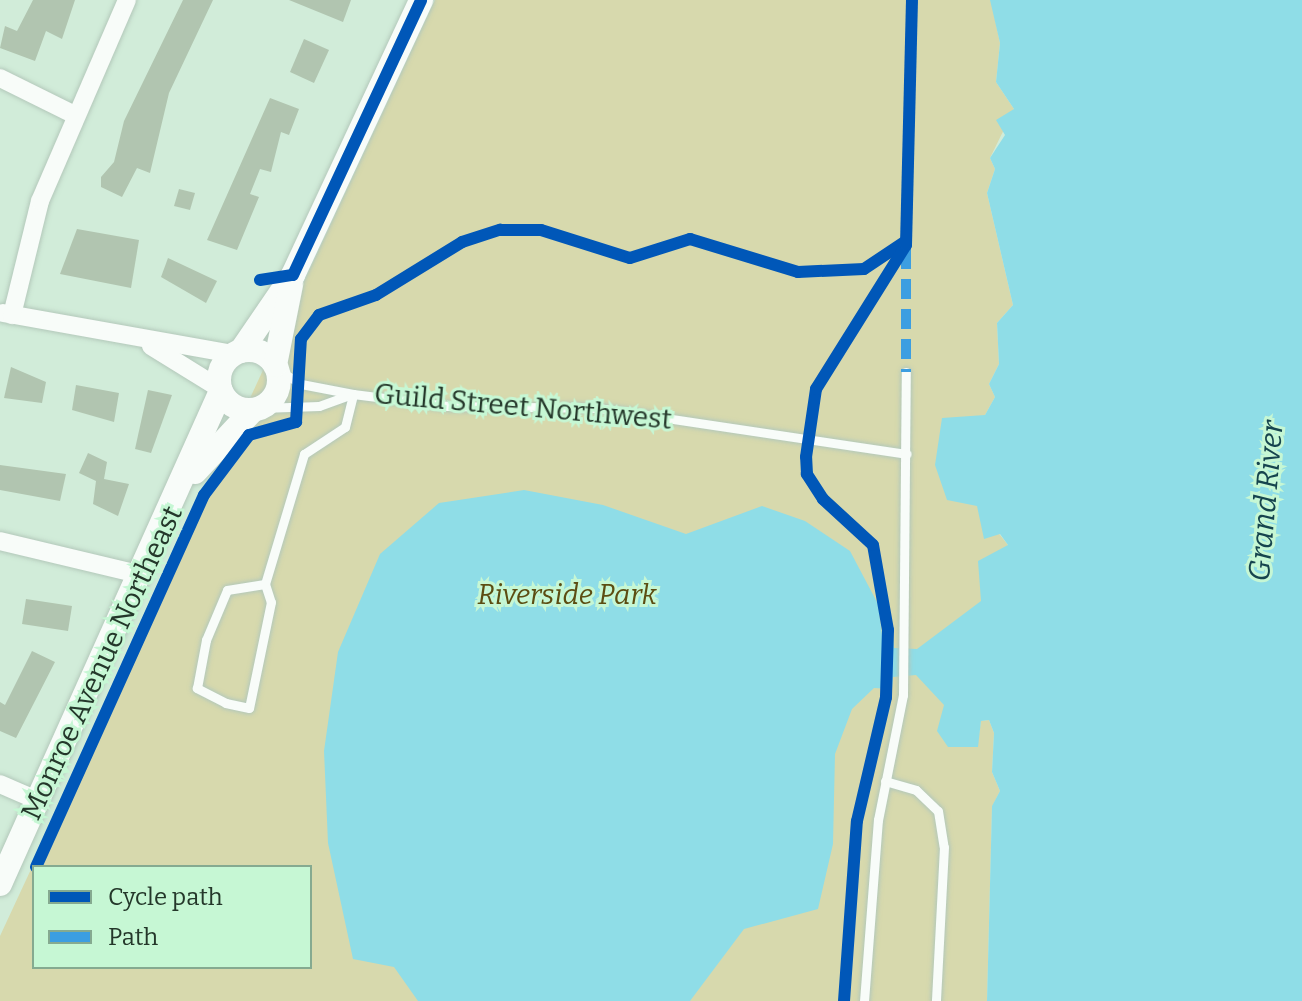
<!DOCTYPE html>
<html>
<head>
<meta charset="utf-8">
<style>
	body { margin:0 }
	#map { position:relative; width:1302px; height:1001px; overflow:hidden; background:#d1ecd9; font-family:Bitter,serif }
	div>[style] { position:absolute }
	.green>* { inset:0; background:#d7d9ad }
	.water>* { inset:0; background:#8fdde7 }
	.building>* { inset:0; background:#b1c5b0 }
	.roads { filter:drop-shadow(0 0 2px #b3c8ba) drop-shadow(0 0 2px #b3c8ba) }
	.service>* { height:9px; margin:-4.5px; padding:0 4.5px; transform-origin:4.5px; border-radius:4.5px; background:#f8fcf9 }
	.minor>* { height:18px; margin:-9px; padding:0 9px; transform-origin:9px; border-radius:9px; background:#f8fcf9 }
	.secondary>* { height:24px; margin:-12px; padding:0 12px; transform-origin:12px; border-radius:12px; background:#f8fcf9 }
	.secondary>.ring { margin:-12px; padding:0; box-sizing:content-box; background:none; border:24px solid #f8fcf9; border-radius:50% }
	.quiet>* { height:10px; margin-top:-5px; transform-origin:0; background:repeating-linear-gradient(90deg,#3c9ee1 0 20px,transparent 0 30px) }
	.cycleway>* { height:12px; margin:-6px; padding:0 6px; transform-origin:6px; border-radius:6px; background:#0057b8 }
	span { translate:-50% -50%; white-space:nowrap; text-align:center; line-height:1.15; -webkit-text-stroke:6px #c6f7d4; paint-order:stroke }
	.street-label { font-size:28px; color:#24372a }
	.park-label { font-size:28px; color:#5c4d12; font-style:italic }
	.water-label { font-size:30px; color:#16444e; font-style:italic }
	.legend { position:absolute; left:32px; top:865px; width:280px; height:104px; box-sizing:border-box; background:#c6f7d4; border:2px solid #85aa90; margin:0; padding:10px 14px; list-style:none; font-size:24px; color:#24372a }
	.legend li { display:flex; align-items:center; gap:16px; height:40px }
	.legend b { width:40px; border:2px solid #85aa90 }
</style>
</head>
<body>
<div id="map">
	<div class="green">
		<i style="clip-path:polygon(evenodd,435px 0,991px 0,1000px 43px,996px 82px,1014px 109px,990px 158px,995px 169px,987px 193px,1013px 305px,997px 323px,999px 364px,989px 384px,995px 397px,985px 415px,977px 506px,1008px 545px,944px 705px,945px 719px,979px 734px,981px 721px,989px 720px,994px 733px,992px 772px,1000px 791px,992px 807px,987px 1001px,0 1001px,0 936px,435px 0,34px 867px,310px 867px,310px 967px,34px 967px,34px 867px)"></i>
	</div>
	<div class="water">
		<i style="clip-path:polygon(990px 0,1302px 0,1302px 1001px,987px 1001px,992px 806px,1000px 791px,992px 772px,994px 733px,989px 720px,981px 721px,978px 747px,948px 747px,937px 731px,944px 705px,916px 675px,893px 677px,892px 689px,874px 688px,852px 709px,835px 754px,833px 844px,818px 909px,744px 929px,690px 1001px,418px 1001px,394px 967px,353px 959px,328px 843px,324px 751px,338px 652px,380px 554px,439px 503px,524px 490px,603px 505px,686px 534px,762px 506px,805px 521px,850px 551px,878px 604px,882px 635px,893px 637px,894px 648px,917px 649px,981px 601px,978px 561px,1008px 545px,1000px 534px,984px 539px,977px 506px,947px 500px,935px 465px,942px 418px,985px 415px,995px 397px,989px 384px,999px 364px,997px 323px,1013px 305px,987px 193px,995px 169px,990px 158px,1005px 135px,996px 120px,1014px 109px,996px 82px,1000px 43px)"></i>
	</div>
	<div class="building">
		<i style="clip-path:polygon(33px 0,75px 0,62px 39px,46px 31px,35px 61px,0 48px,5px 26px,17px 31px)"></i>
		<i style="clip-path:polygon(183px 0,213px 0,169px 93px,150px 173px,137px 168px,122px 197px,101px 187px,101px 177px,114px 162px,124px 121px)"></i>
		<i style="clip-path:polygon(289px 0,351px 0,343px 22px)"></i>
		<i style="clip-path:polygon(304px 39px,329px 50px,314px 83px,290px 72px)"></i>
		<i style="clip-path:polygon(270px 98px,299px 109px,289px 135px,281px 132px,271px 172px,260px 169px,250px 194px,259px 197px,237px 250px,207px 240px)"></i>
		<i style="clip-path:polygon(179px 189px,195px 193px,190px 210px,174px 206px)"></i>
		<i style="clip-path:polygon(77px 229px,139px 240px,131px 288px,60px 274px)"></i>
		<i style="clip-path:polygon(168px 258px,217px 281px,206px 303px,161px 277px)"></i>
		<i style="clip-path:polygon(11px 367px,46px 382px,42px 403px,4px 398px)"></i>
		<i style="clip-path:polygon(76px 385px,119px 393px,114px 422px,72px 410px)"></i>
		<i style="clip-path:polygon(148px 390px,172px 395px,151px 453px,135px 449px)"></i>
		<i style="clip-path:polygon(88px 453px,107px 462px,104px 479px,129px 484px,118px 516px,93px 504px,96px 481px,79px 473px)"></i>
		<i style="clip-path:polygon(0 465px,66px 474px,60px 501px,0 490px)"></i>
		<i style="clip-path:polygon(26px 599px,72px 606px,68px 631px,22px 624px)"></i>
		<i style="clip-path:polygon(32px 651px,55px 662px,16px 738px,0 731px,0 702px,5px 705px)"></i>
	</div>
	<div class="roads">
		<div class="service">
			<i style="left:278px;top:370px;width:27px;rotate:31deg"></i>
			<i style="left:301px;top:384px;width:53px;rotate:10.9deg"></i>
			<i style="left:353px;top:394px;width:96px;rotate:7.2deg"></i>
			<i style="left:448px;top:406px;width:151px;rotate:0.8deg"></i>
			<i style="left:599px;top:408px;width:311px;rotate:8.5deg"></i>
			<i style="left:261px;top:408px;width:58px;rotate:-2deg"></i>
			<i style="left:319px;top:406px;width:33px;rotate:-20deg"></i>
			<i style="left:265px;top:584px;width:19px;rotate:72deg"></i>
			<i style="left:271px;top:602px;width:108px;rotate:101.7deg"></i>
			<i style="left:249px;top:708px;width:24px;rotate:-168deg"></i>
			<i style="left:226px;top:703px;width:33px;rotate:-153deg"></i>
			<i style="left:197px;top:688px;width:49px;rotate:-79.4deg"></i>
			<i style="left:206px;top:640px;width:54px;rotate:-67.2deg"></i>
			<i style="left:227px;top:590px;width:38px;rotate:-9deg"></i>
			<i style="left:265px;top:584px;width:136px;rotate:-73.3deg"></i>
			<i style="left:304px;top:454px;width:49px;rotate:-33.4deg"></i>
			<i style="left:345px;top:427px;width:34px;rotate:-76deg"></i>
			<i style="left:885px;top:781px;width:32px;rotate:16deg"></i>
			<i style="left:916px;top:790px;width:30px;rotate:44deg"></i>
			<i style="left:938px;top:811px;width:36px;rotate:81deg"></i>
			<i style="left:944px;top:847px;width:154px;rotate:93deg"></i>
			<i style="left:864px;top:1001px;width:182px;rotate:-85.6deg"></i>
			<i style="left:878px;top:820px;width:127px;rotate:-78.7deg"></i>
			<i style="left:903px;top:695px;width:323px;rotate:-89.5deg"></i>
		</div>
		<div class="minor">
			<i style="left:0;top:78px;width:84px;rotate:26.3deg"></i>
			<i style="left:3px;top:313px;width:234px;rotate:10.1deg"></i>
			<i style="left:12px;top:315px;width:117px;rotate:-76.2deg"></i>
			<i style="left:40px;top:201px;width:219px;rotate:-66.6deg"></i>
			<i style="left:151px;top:346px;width:80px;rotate:31.7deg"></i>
			<i style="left:0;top:541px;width:147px;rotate:13.4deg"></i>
			<i style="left:0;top:784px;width:43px;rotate:23.6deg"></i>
		</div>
		<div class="secondary">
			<i class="ring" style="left:219px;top:350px;width:36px;height:36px"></i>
			<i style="left:241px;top:351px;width:92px;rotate:-55.6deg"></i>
			<i style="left:293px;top:275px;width:303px;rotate:-65deg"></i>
			<i style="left:275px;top:365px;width:82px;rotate:-78.7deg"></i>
			<i style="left:195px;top:472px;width:85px;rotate:-46.9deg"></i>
			<i style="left:0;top:884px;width:540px;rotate:-65.85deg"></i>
		</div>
	</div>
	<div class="quiet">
		<i style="left:906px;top:249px;width:123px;rotate:90deg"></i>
	</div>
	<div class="cycleway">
		<i style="left:260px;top:280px;width:33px;rotate:-9deg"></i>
		<i style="left:293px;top:275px;width:303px;rotate:-65deg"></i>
		<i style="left:36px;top:867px;width:408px;rotate:-65.7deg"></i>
		<i style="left:204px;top:495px;width:75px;rotate:-53.1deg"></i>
		<i style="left:249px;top:435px;width:49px;rotate:-15.5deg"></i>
		<i style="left:296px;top:422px;width:83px;rotate:-86.6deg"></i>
		<i style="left:301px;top:339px;width:30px;rotate:-53deg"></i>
		<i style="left:319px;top:315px;width:60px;rotate:-19.3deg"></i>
		<i style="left:376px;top:295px;width:101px;rotate:-31.6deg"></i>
		<i style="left:462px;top:242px;width:40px;rotate:-18deg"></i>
		<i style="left:500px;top:230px;width:41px"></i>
		<i style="left:541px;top:230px;width:93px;rotate:17.5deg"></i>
		<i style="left:630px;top:258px;width:63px;rotate:-17.6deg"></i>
		<i style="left:690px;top:239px;width:113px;rotate:17deg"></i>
		<i style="left:798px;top:272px;width:66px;rotate:-2.6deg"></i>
		<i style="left:864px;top:269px;width:50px;rotate:-33.7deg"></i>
		<i style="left:844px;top:1001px;width:180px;rotate:-85.9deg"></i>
		<i style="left:857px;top:821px;width:127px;rotate:-76.8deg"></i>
		<i style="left:886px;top:697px;width:67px;rotate:-88.3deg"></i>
		<i style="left:888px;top:630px;width:86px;rotate:-100deg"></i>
		<i style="left:873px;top:545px;width:68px;rotate:-137.4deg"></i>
		<i style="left:823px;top:499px;width:30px;rotate:-123deg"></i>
		<i style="left:807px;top:474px;width:17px;rotate:-93deg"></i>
		<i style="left:806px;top:457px;width:69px;rotate:-81.6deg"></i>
		<i style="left:816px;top:389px;width:170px;rotate:-58deg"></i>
		<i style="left:906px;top:245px;width:245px;rotate:-88.6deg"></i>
	</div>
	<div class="street-label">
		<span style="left:523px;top:407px;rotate:5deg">Guild Street Northwest</span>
		<span style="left:102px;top:663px;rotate:-65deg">Monroe Avenue Northeast</span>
	</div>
	<div class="park-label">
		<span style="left:567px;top:595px">Riverside Park</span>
	</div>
	<div class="water-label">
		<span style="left:1266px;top:501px;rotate:-85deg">Grand River</span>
	</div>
	<ul class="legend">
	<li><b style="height:10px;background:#0057b8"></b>Cycle path</li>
	<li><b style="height:10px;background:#3c9ee1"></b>Path</li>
	</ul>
</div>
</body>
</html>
